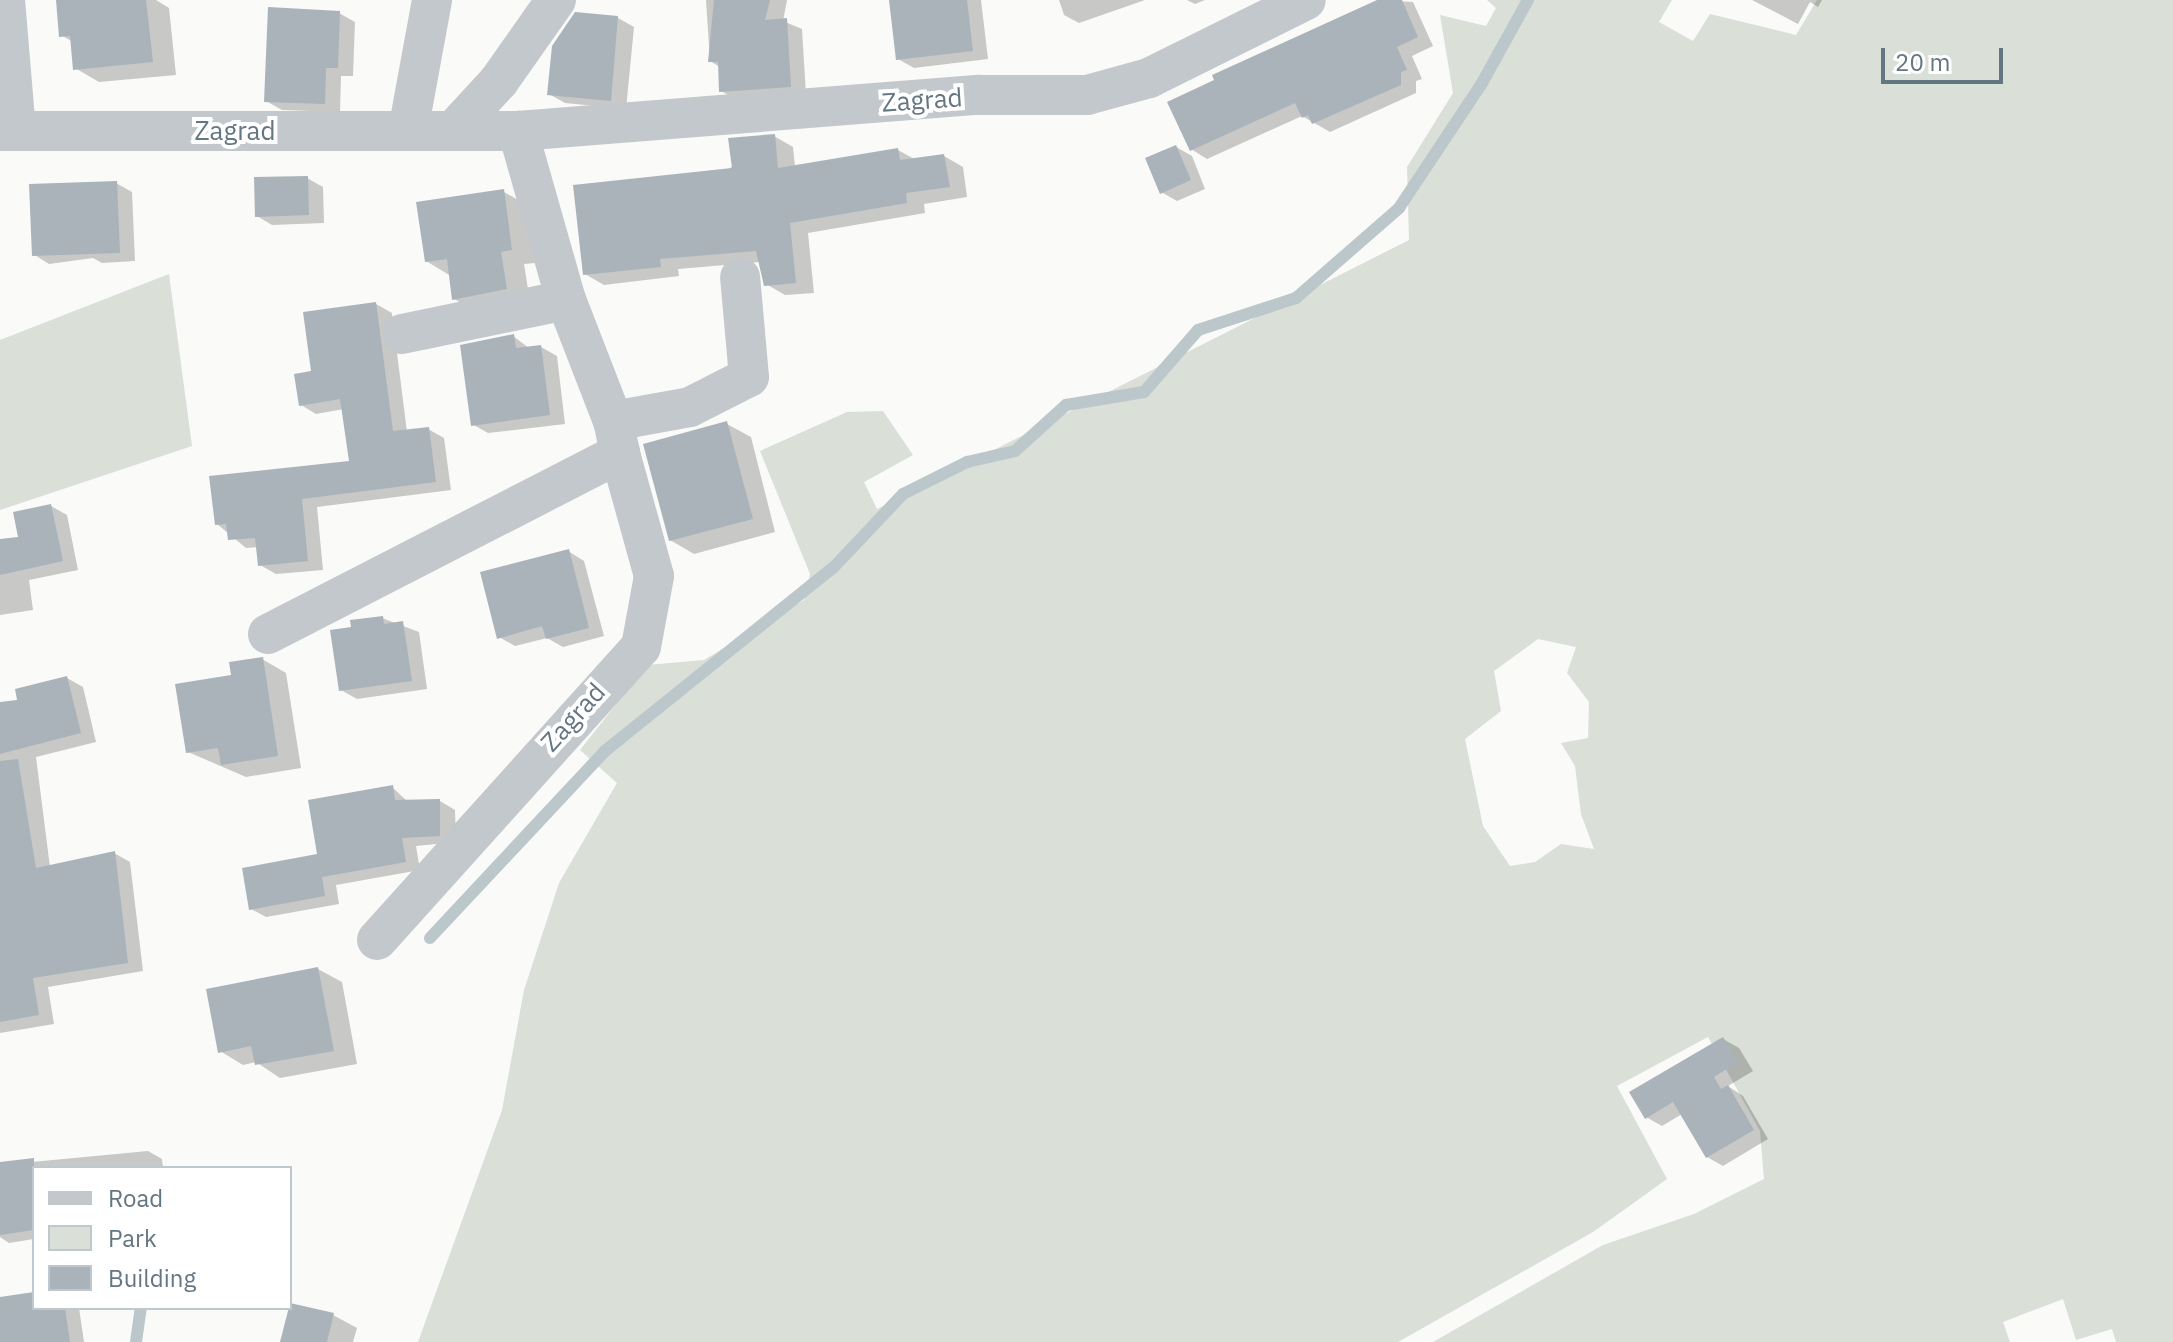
<!DOCTYPE html>
<html>
<head>
<meta charset="utf-8">
<style>
	body { margin:0 }
	#map { position:relative; width:2173px; height:1342px; overflow:hidden; background:#fafaf8; font-family:"IBM Plex Sans",sans-serif }
	div>[style] { position:absolute }
	.green>* { inset:0; background:#dadfd7 }
	.shadow>* { inset:0; background:#0003 }
	.stream>* { height:12px; margin:-6px; padding:0 6px; transform-origin:6px; border-radius:6px; background:#bbc7cb }
	.building>* { inset:0; background:#aab3b9 }
	.minor>* { height:40px; margin:-20px; padding:0 20px; transform-origin:20px; border-radius:20px; background:#c3c8cc }
	span { translate:-50% -50%; white-space:nowrap; text-align:center; line-height:1.15; -webkit-text-stroke:8px #fff; paint-order:stroke }
	.street-label { font-size:26px; color:#657683 }
	.legend { position:absolute; left:32px; top:1166px; width:260px; height:144px; box-sizing:border-box; background:#fff; border:2px solid #c1c8cd; margin:0; padding:10px 14px; list-style:none; font-size:24px; color:#657683 }
	.legend li { display:flex; align-items:center; gap:16px; height:40px }
	.legend b { width:40px; border:2px solid #c1c8cd }
	.scale { position:absolute; left:1881px; top:48px; width:122px; height:36px; box-sizing:border-box; border:4px solid #657683; border-top:0; padding-left:10px; font-size:24px; line-height:28px; white-space:nowrap; color:#657683; -webkit-text-stroke:6px #fff; paint-order:stroke }
</style>
</head>
<body>
<div id="map">
	<div class="green">
		<i style="clip-path:polygon(evenodd,1487px 0,1672px 0,1659px 22px,1693px 41px,1710px 14px,1796px 35px,1817px 0,2173px 0,2173px 1342px,2116px 1342px,2112px 1329px,2076px 1340px,2063px 1299px,2003px 1322px,2010px 1342px,1433px 1342px,1603px 1245px,1694px 1214px,1764px 1179px,1760px 1131px,1708px 1037px,1617px 1086px,1667px 1179px,1593px 1232px,1398px 1342px,418px 1342px,502px 1110px,524px 990px,559px 883px,617px 783px,580px 750px,647px 665px,704px 660px,804px 600px,810px 574px,760px 451px,847px 412px,883px 411px,913px 455px,864px 482px,877px 509px,1409px 240px,1407px 167px,1453px 93px,1440px 15px,1486px 26px,1496px 8px,1487px 0,1538px 639px,1576px 647px,1567px 673px,1589px 702px,1588px 738px,1561px 743px,1575px 766px,1581px 814px,1594px 849px,1561px 844px,1535px 862px,1510px 866px,1483px 826px,1465px 739px,1501px 711px,1494px 671px,1538px 639px)"></i>
		<i style="clip-path:polygon(169px 274px,192px 446px,0 510px,0 340px)"></i>
	</div>
	<div class="shadow">
		<i style="clip-path:polygon(58px 0,156px 0,169px 8px,176px 75px,99px 82px,75px 68px,73px 42px,61px 35px)"></i>
		<i style="clip-path:polygon(706px 0,787px 0,783px 21px,802px 29px,806px 95px,737px 100px,721px 91px,720px 67px,710px 61px)"></i>
		<i style="clip-path:polygon(891px 0,981px 0,988px 59px,914px 68px,898px 59px)"></i>
		<i style="clip-path:polygon(1059px 0,1145px 0,1079px 23px,1064px 15px)"></i>
		<i style="clip-path:polygon(1187px 0,1205px 0,1195px 4px)"></i>
		<i style="clip-path:polygon(1381px 0,1413px 2px,1433px 46px,1412px 56px,1422px 79px,1416px 81px,1416px 93px,1330px 132px,1302px 116px,1207px 159px,1191px 149px)"></i>
		<i style="clip-path:polygon(1752px 0,1822px 0,1818px 7px,1810px 2px,1798px 24px)"></i>
		<i style="clip-path:polygon(339px 13px,355px 22px,353px 76px,341px 76px,340px 112px,282px 110px,266px 101px)"></i>
		<i style="clip-path:polygon(576px 14px,618px 18px,634px 27px,626px 109px,565px 103px,549px 94px)"></i>
		<i style="clip-path:polygon(774px 136px,793px 147px,795px 167px,898px 150px,916px 160px,944px 156px,963px 167px,967px 197px,924px 204px,925px 213px,808px 233px,814px 293px,785px 295px,766px 284px,760px 262px,678px 269px,679px 276px,604px 285px,585px 274px)"></i>
		<i style="clip-path:polygon(1176px 147px,1192px 156px,1205px 189px,1177px 201px,1161px 192px)"></i>
		<i style="clip-path:polygon(307px 178px,323px 187px,324px 223px,272px 225px,257px 216px)"></i>
		<i style="clip-path:polygon(116px 183px,132px 192px,135px 261px,102px 263px,93px 258px,49px 264px,33px 254px)"></i>
		<i style="clip-path:polygon(504px 192px,527px 205px,535px 263px,524px 264px,530px 302px,478px 312px,454px 299px,451px 276px,426px 261px)"></i>
		<i style="clip-path:polygon(376px 304px,392px 313px,407px 432px,428px 429px,444px 438px,451px 490px,317px 507px,323px 570px,276px 574px,260px 565px,258px 547px,246px 548px,217px 524px,351px 463px,344px 409px,316px 414px,301px 405px,314px 373px)"></i>
		<i style="clip-path:polygon(513px 336px,529px 348px,541px 347px,557px 356px,565px 424px,488px 433px,472px 424px)"></i>
		<i style="clip-path:polygon(727px 424px,751px 437px,775px 532px,694px 554px,670px 540px)"></i>
		<i style="clip-path:polygon(51px 506px,67px 515px,78px 570px,29px 580px,33px 610px,0 615px,0 541px,20px 538px)"></i>
		<i style="clip-path:polygon(568px 551px,584px 561px,604px 636px,563px 647px,547px 638px,515px 646px,499px 637px)"></i>
		<i style="clip-path:polygon(382px 618px,419px 632px,427px 689px,357px 699px,341px 690px,353px 629px)"></i>
		<i style="clip-path:polygon(262px 659px,286px 673px,301px 768px,246px 777px,188px 752px,233px 677px)"></i>
		<i style="clip-path:polygon(67px 678px,83px 687px,96px 742px,36px 757px,50px 867px,114px 853px,130px 862px,143px 971px,48px 987px,54px 1024px,0 1033px,0 704px,20px 701px)"></i>
		<i style="clip-path:polygon(392px 787px,408px 802px,440px 801px,455px 810px,456px 842px,416px 846px,420px 870px,336px 885px,339px 904px,266px 917px,251px 909px,320px 856px)"></i>
		<i style="clip-path:polygon(318px 969px,342px 982px,357px 1064px,280px 1078px,256px 1062px,243px 1065px,220px 1051px)"></i>
		<i style="clip-path:polygon(1723px 1039px,1739px 1048px,1753px 1071px,1728px 1086px,1743px 1096px,1768px 1139px,1723px 1166px,1707px 1157px,1682px 1114px,1662px 1126px,1646px 1117px)"></i>
		<i style="clip-path:polygon(148px 1151px,162px 1159px,163px 1168px,34px 1168px,34px 1239px,9px 1243px,0 1237px,0 1165px)"></i>
		<i style="clip-path:polygon(34px 1294px,34px 1308px,79px 1308px,84px 1342px,0 1342px,0 1317px)"></i>
		<i style="clip-path:polygon(333px 1315px,357px 1328px,353px 1342px,281px 1342px)"></i>
	</div>
	<div class="stream">
		<i style="left:430px;top:938px;width:256px;rotate:-46.9deg"></i>
		<i style="left:605px;top:751px;width:292px;rotate:-38.8deg"></i>
		<i style="left:833px;top:568px;width:102px;rotate:-46.6deg"></i>
		<i style="left:903px;top:494px;width:72px;rotate:-26.6deg"></i>
		<i style="left:967px;top:462px;width:49px;rotate:-12.9deg"></i>
		<i style="left:1015px;top:451px;width:69px;rotate:-42deg"></i>
		<i style="left:1066px;top:405px;width:79px;rotate:-9.5deg"></i>
		<i style="left:1144px;top:392px;width:82px;rotate:-48.9deg"></i>
		<i style="left:1198px;top:330px;width:103px;rotate:-18.1deg"></i>
		<i style="left:1296px;top:298px;width:137px;rotate:-41.1deg"></i>
		<i style="left:1399px;top:208px;width:150px;rotate:-56.4deg"></i>
		<i style="left:1482px;top:83px;width:95px;rotate:-61deg"></i>
		<i style="left:136px;top:1342px;width:34px;rotate:-82deg"></i>
	</div>
	<div class="building">
		<i style="clip-path:polygon(56px 0,146px 0,153px 62px,73px 70px,70px 36px,59px 37px)"></i>
		<i style="clip-path:polygon(714px 0,770px 0,765px 20px,787px 18px,791px 87px,719px 92px,718px 62px,708px 62px)"></i>
		<i style="clip-path:polygon(889px 0,967px 0,973px 51px,896px 60px)"></i>
		<i style="clip-path:polygon(1377px 0,1402px 0,1418px 37px,1397px 47px,1407px 70px,1401px 72px,1401px 85px,1312px 124px,1308px 115px,1302px 118px,1295px 103px,1190px 151px,1167px 102px,1214px 80px,1212px 75px)"></i>
		<i style="clip-path:polygon(268px 7px,340px 11px,338px 68px,326px 68px,325px 104px,264px 102px)"></i>
		<i style="clip-path:polygon(575px 12px,618px 16px,611px 101px,547px 95px,552px 46px)"></i>
		<i style="clip-path:polygon(775px 134px,778px 168px,898px 148px,900px 160px,944px 154px,950px 187px,906px 193px,907px 203px,790px 223px,796px 283px,764px 286px,756px 251px,660px 259px,661px 267px,583px 275px,573px 185px,732px 168px,728px 138px)"></i>
		<i style="clip-path:polygon(1176px 145px,1191px 180px,1160px 194px,1145px 158px)"></i>
		<i style="clip-path:polygon(308px 176px,309px 215px,255px 217px,254px 177px)"></i>
		<i style="clip-path:polygon(117px 181px,120px 253px,32px 256px,29px 184px)"></i>
		<i style="clip-path:polygon(504px 189px,512px 250px,501px 252px,507px 289px,452px 300px,447px 259px,425px 262px,416px 202px)"></i>
		<i style="clip-path:polygon(376px 302px,393px 431px,429px 427px,436px 482px,302px 499px,308px 561px,258px 566px,255px 538px,228px 540px,226px 524px,215px 525px,209px 476px,349px 461px,340px 399px,299px 406px,294px 374px,311px 371px,303px 312px)"></i>
		<i style="clip-path:polygon(514px 334px,516px 348px,541px 345px,550px 415px,471px 426px,460px 345px)"></i>
		<i style="clip-path:polygon(727px 421px,753px 519px,669px 541px,643px 444px)"></i>
		<i style="clip-path:polygon(51px 504px,63px 561px,0 575px,0 539px,18px 537px,13px 512px)"></i>
		<i style="clip-path:polygon(569px 549px,589px 628px,546px 639px,542px 626px,497px 639px,480px 572px)"></i>
		<i style="clip-path:polygon(383px 616px,384px 624px,403px 621px,412px 681px,339px 691px,330px 630px,351px 627px,350px 620px)"></i>
		<i style="clip-path:polygon(263px 657px,278px 756px,221px 765px,218px 748px,186px 753px,175px 684px,231px 675px,229px 662px)"></i>
		<i style="clip-path:polygon(67px 676px,81px 733px,0 754px,0 702px,17px 700px,15px 689px)"></i>
		<i style="clip-path:polygon(18px 759px,36px 868px,115px 851px,128px 963px,33px 978px,39px 1015px,0 1022px,0 761px)"></i>
		<i style="clip-path:polygon(393px 785px,395px 800px,440px 799px,440px 836px,402px 838px,406px 862px,322px 877px,325px 896px,249px 910px,242px 868px,317px 854px,308px 800px)"></i>
		<i style="clip-path:polygon(318px 967px,334px 1051px,255px 1065px,251px 1046px,218px 1053px,206px 989px)"></i>
		<i style="clip-path:polygon(1723px 1037px,1738px 1062px,1714px 1077px,1721px 1089px,1728px 1085px,1754px 1130px,1706px 1158px,1673px 1102px,1645px 1119px,1629px 1092px)"></i>
		<i style="clip-path:polygon(34px 1158px,34px 1230px,0 1235px,0 1162px)"></i>
		<i style="clip-path:polygon(34px 1292px,34px 1308px,65px 1308px,70px 1342px,0 1342px,0 1297px)"></i>
		<i style="clip-path:polygon(290px 1303px,334px 1313px,327px 1342px,280px 1342px)"></i>
	</div>
	<div class="minor">
		<i style="left:5px;top:0;width:131px;rotate:85.2deg"></i>
		<i style="left:0;top:131px;width:518px"></i>
		<i style="left:518px;top:131px;width:463px;rotate:-4.5deg"></i>
		<i style="left:980px;top:95px;width:107px"></i>
		<i style="left:1087px;top:95px;width:64px;rotate:-15.3deg"></i>
		<i style="left:1149px;top:78px;width:175px;rotate:-26.4deg"></i>
		<i style="left:408px;top:131px;width:133px;rotate:-79.6deg"></i>
		<i style="left:453px;top:131px;width:68px;rotate:-47.4deg"></i>
		<i style="left:499px;top:81px;width:99px;rotate:-54.9deg"></i>
		<i style="left:402px;top:334px;width:167px;rotate:-11.7deg"></i>
		<i style="left:613px;top:421px;width:78px;rotate:-10.3deg"></i>
		<i style="left:690px;top:407px;width:66px;rotate:-27deg"></i>
		<i style="left:749px;top:377px;width:100px;rotate:-95.1deg"></i>
		<i style="left:268px;top:634px;width:396px;rotate:-27.2deg"></i>
		<i style="left:620px;top:453px;width:33px;rotate:-102deg"></i>
		<i style="left:613px;top:421px;width:130px;rotate:-111.2deg"></i>
		<i style="left:566px;top:300px;width:176px;rotate:-105.9deg"></i>
		<i style="left:377px;top:940px;width:394px;rotate:-48deg"></i>
		<i style="left:641px;top:647px;width:72px;rotate:-79.6deg"></i>
		<i style="left:654px;top:576px;width:128px;rotate:-105.5deg"></i>
	</div>
	<div class="street-label">
		<span style="left:922px;top:100px;rotate:-4deg">Zagrad</span>
		<span style="left:235px;top:131px">Zagrad</span>
		<span style="left:573px;top:717px;rotate:-48deg">Zagrad</span>
	</div>
	<ul class="legend">
	<li><b style="height:10px;background:#c3c8cc"></b>Road</li>
	<li><b style="height:22px;background:#dadfd7"></b>Park</li>
	<li><b style="height:22px;background:#aab3b9"></b>Building</li>
	</ul>
	<div class="scale">20 m</div>
</div>
</body>
</html>
